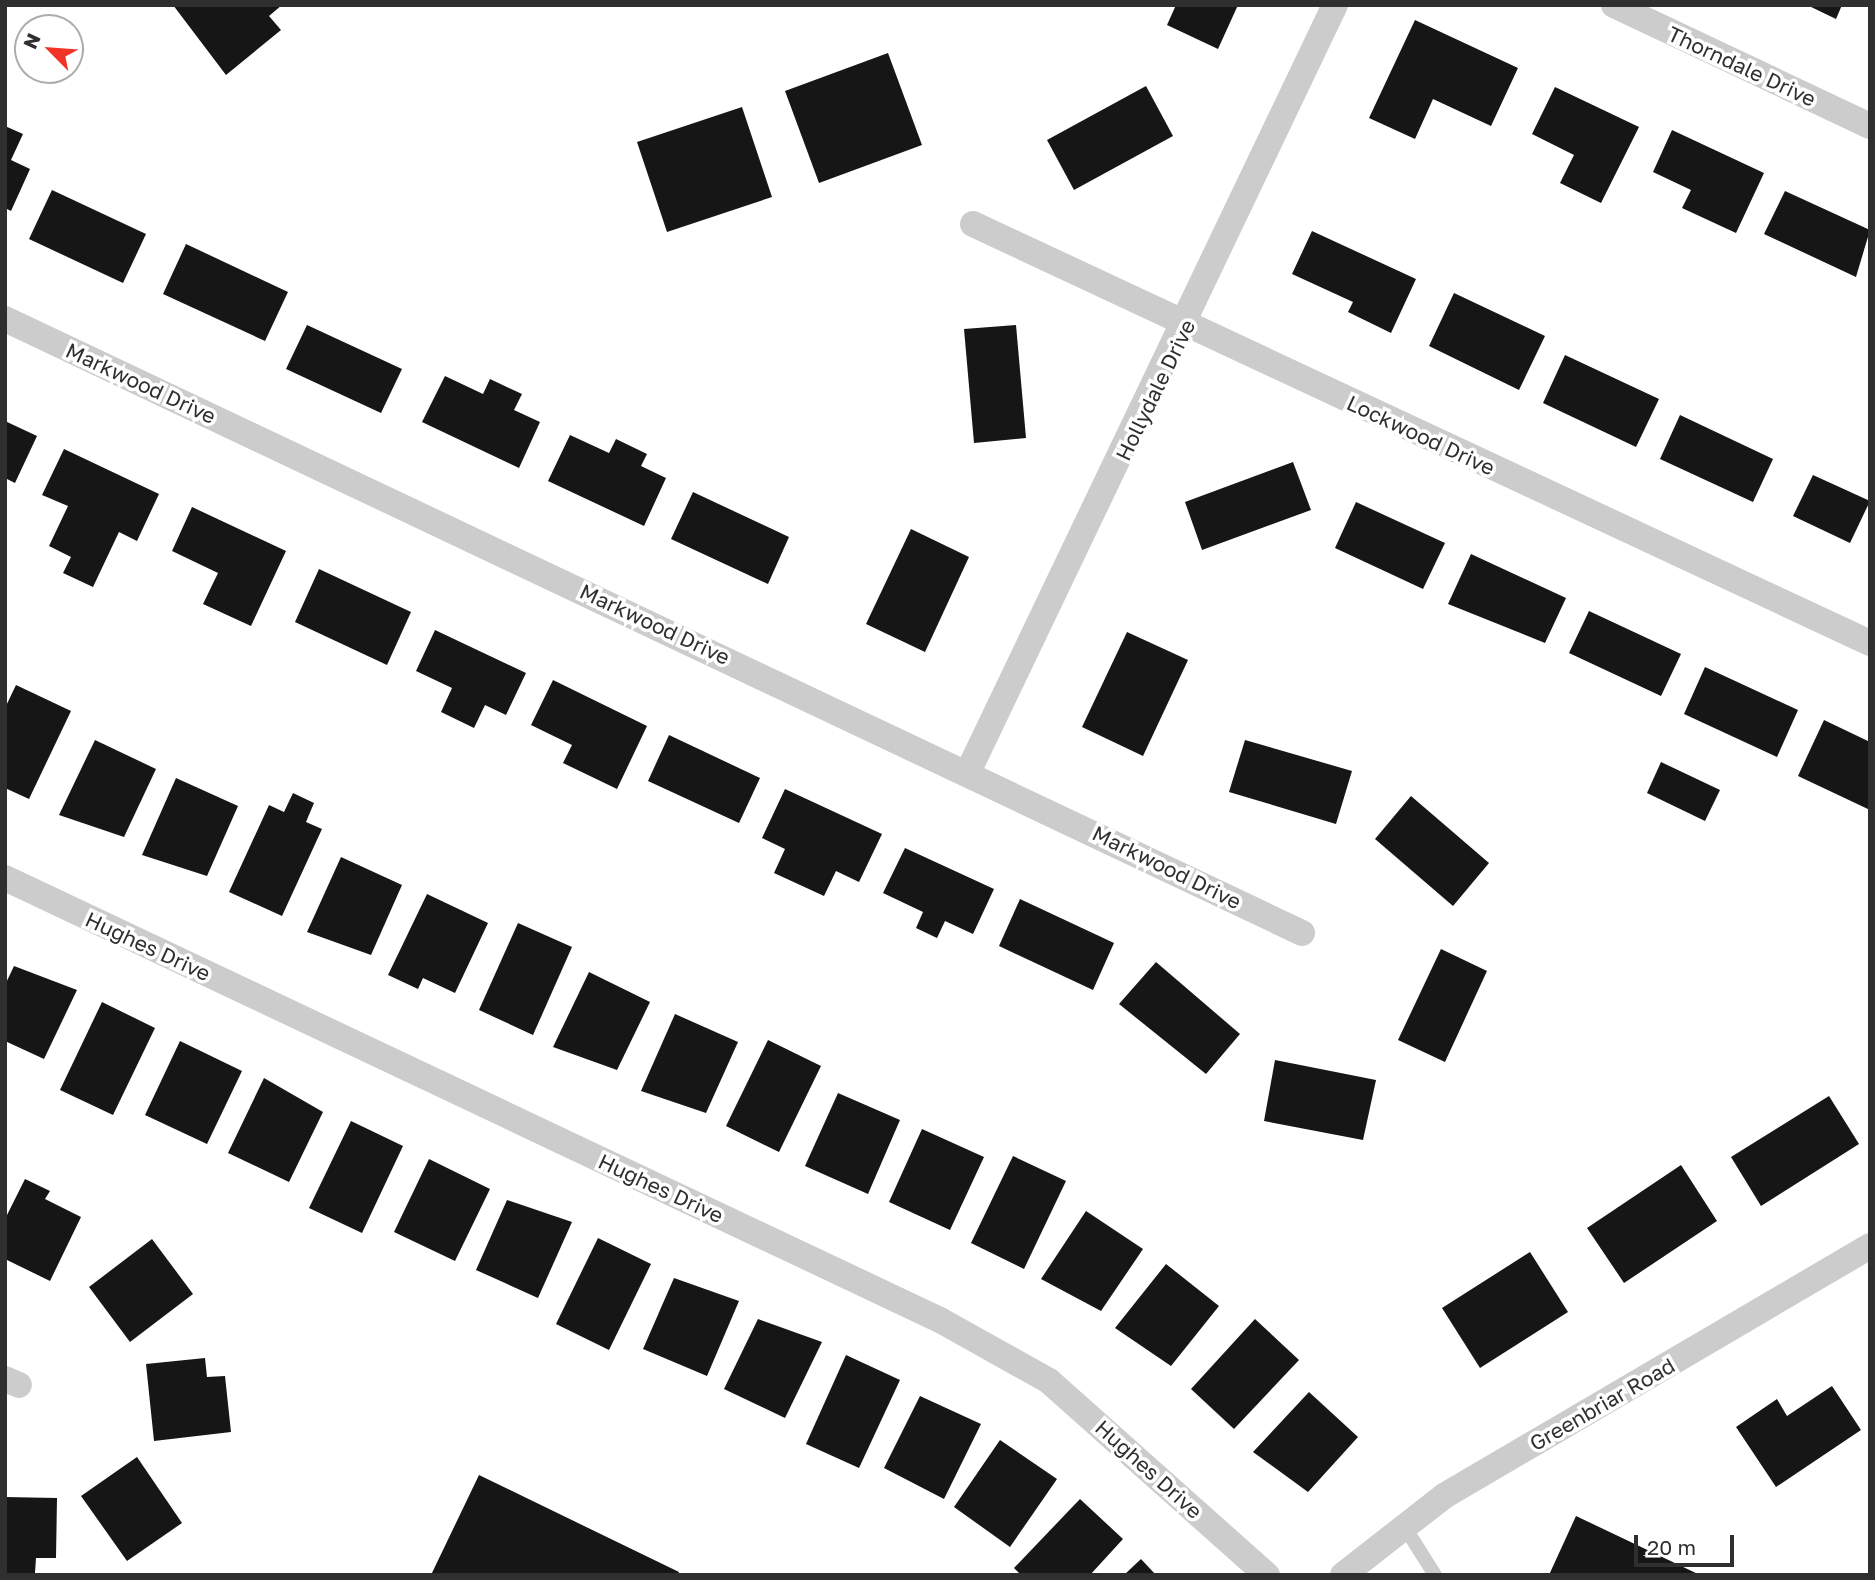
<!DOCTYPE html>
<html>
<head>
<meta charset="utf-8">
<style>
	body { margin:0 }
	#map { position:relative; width:1875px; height:1580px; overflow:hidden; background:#fff; font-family:"Golos Text",sans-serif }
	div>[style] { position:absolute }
	.building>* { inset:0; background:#161616 }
	.lane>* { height:14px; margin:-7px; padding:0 7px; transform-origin:7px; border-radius:7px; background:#ccc }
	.street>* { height:26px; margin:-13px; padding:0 13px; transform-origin:13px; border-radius:13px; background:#ccc }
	span { translate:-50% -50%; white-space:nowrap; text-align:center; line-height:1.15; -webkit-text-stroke:7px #fff; paint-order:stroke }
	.street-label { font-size:21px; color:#2f2f2f }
	.frame { position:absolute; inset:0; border:7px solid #2f2f2f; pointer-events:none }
	.north { position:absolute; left:14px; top:14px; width:70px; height:70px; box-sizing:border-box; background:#fff; border:2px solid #acacac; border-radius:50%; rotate:295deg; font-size:19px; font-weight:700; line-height:28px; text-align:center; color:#2f2f2f }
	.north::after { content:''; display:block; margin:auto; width:24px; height:32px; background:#f13425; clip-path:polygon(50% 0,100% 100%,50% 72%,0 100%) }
	.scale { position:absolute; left:1634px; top:1535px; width:100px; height:32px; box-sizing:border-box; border:4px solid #2f2f2f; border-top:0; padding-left:9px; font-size:21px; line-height:24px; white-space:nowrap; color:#2f2f2f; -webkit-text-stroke:5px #fff; paint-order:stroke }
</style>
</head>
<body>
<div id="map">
	<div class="building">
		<i style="clip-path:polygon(173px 5px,282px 5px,269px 16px,281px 30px,226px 75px)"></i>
		<i style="clip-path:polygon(1176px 5px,1238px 5px,1218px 49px,1167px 25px)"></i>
		<i style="clip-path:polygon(1807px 5px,1842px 5px,1836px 19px)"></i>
		<i style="clip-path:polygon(1415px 20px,1518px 68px,1491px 126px,1433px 99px,1415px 139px,1369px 118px)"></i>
		<i style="clip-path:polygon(888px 53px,922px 145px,819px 183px,785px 91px)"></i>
		<i style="clip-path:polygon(1146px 86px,1173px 136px,1074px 190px,1047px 140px)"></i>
		<i style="clip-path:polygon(1555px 87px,1639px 127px,1601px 203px,1560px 183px,1574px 155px,1532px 134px)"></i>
		<i style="clip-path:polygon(742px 107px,772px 197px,667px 232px,637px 142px)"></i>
		<i style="clip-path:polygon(5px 126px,23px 134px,11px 160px,30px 169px,11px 211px,5px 208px)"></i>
		<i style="clip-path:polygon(1672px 130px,1764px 173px,1736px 233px,1682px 208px,1691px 190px,1653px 172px)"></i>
		<i style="clip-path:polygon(52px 190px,146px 234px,123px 283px,29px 239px)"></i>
		<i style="clip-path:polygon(1785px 191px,1870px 230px,1856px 277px,1764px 234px)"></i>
		<i style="clip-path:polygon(1312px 231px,1416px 279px,1391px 333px,1348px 312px,1353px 302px,1292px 274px)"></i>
		<i style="clip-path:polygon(186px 244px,288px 292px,265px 341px,163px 294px)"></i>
		<i style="clip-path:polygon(1454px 293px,1545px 336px,1519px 390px,1429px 346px)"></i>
		<i style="clip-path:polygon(307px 325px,402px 369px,381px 413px,286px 369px)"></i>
		<i style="clip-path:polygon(1016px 325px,1026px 438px,974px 443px,964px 329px)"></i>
		<i style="clip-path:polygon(1565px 355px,1659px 399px,1636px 447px,1543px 403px)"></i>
		<i style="clip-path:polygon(445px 376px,483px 394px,490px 379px,522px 394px,514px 410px,540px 422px,519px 468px,422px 422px)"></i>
		<i style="clip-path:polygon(1680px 415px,1773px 459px,1753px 502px,1660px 459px)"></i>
		<i style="clip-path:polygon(5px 421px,37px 436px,15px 483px,5px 478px)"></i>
		<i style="clip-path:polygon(570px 435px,609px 453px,616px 439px,647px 454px,641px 466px,666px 478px,644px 526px,548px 481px)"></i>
		<i style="clip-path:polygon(64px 449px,159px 494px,137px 541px,119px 532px,93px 587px,63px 573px,71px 557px,49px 546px,68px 506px,42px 495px)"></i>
		<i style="clip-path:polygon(1293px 462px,1311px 510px,1202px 550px,1185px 502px)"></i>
		<i style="clip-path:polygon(1813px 475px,1870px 501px,1850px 543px,1793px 516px)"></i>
		<i style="clip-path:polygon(693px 492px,789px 537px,768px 584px,671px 539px)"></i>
		<i style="clip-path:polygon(1356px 502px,1445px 543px,1423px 589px,1335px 548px)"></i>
		<i style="clip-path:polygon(192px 507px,286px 551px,251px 626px,203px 604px,218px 573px,172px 551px)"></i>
		<i style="clip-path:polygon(911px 529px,969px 557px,925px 652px,866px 624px)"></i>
		<i style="clip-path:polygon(1471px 554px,1566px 598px,1545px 643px,1448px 604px)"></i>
		<i style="clip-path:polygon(319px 569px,411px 612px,387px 665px,295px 622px)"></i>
		<i style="clip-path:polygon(1589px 611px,1681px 654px,1661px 696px,1569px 653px)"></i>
		<i style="clip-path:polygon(435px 630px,526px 673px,506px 715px,485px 705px,474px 728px,441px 712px,452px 688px,416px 671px)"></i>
		<i style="clip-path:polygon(1127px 632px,1188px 660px,1143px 756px,1082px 727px)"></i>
		<i style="clip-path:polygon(1705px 667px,1798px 710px,1777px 757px,1684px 714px)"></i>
		<i style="clip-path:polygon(553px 680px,647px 726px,617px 789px,563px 763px,572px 745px,531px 725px)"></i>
		<i style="clip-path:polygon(16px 685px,71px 711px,29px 799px,5px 788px,5px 708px)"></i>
		<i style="clip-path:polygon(1824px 720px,1870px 742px,1870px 810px,1798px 776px)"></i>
		<i style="clip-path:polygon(669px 735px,760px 778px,739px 823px,648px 781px)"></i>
		<i style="clip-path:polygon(95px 740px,156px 769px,124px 837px,59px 815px)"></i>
		<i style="clip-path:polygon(1245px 740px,1352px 771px,1336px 824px,1229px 792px)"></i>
		<i style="clip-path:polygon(1661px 762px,1720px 790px,1705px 821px,1647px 793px)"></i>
		<i style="clip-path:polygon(176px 778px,238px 806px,207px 876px,142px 855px)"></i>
		<i style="clip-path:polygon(785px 789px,882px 834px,859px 882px,836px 871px,824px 896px,774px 873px,785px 849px,762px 838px)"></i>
		<i style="clip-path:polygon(293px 793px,314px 803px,306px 822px,322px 829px,282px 916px,229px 892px,269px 805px,284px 812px)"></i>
		<i style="clip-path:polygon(1411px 796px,1489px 863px,1453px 906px,1375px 839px)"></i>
		<i style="clip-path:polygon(905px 848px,994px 889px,973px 934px,945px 921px,937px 938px,916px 928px,923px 912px,883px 893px)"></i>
		<i style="clip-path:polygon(341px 857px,402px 885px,371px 955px,307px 932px)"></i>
		<i style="clip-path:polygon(427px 894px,488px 923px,455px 993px,423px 978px,418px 989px,388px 975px)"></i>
		<i style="clip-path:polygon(1020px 899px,1114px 943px,1093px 990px,999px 946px)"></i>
		<i style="clip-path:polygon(518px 923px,572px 947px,533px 1035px,479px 1010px)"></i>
		<i style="clip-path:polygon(1441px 949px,1487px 971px,1445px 1062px,1398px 1040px)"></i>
		<i style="clip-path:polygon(1156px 962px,1240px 1034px,1206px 1074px,1119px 1004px)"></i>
		<i style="clip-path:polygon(14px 966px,77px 990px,44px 1059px,5px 1041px,5px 985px)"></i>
		<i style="clip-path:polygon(589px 972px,650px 1002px,617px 1070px,553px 1047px)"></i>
		<i style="clip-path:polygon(102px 1002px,155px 1028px,113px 1115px,60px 1090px)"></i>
		<i style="clip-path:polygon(675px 1014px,738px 1042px,706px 1113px,641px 1091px)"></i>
		<i style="clip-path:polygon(768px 1040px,821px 1066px,779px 1152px,726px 1126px)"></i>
		<i style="clip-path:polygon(180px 1041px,242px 1071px,207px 1144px,145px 1115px)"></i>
		<i style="clip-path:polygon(1275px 1060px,1376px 1080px,1363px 1140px,1264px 1121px)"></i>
		<i style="clip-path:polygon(264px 1078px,323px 1112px,289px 1182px,228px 1153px)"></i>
		<i style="clip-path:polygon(838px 1093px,900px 1120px,868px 1194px,805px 1166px)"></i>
		<i style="clip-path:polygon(1829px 1096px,1859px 1144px,1761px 1206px,1731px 1157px)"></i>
		<i style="clip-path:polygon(351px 1121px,403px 1146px,362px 1233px,309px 1208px)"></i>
		<i style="clip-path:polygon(922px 1129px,984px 1157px,950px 1230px,889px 1202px)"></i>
		<i style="clip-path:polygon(1013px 1156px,1066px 1181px,1024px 1269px,971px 1243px)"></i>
		<i style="clip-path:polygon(429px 1159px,490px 1189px,455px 1261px,394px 1232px)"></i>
		<i style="clip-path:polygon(1681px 1165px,1717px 1221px,1624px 1283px,1587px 1228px)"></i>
		<i style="clip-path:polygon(25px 1179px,50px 1191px,45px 1199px,81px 1217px,50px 1281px,5px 1259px,5px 1219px)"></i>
		<i style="clip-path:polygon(507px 1200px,572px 1222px,538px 1298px,476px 1270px)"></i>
		<i style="clip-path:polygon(1086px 1211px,1143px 1249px,1101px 1311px,1041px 1279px)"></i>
		<i style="clip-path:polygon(598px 1238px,651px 1264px,609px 1350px,556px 1324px)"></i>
		<i style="clip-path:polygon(152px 1239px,193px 1294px,130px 1342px,89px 1287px)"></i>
		<i style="clip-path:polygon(1530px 1252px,1568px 1312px,1480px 1368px,1442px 1308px)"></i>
		<i style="clip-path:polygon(1166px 1264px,1219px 1306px,1171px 1366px,1115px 1328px)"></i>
		<i style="clip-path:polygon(674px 1278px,739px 1301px,707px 1376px,643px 1349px)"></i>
		<i style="clip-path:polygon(758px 1319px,822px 1342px,785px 1418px,724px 1389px)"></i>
		<i style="clip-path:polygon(1255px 1319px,1299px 1360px,1234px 1429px,1191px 1389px)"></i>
		<i style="clip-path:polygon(846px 1355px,900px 1380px,859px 1468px,806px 1444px)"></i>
		<i style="clip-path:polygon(205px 1358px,207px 1377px,225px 1376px,231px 1432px,154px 1441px,146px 1364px)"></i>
		<i style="clip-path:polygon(1832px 1386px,1861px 1430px,1776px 1487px,1736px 1427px,1777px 1399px,1787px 1416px)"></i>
		<i style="clip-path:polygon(1309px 1392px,1358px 1437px,1308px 1492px,1253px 1452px)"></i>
		<i style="clip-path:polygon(920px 1396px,981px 1424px,944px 1499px,884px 1468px)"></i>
		<i style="clip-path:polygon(1000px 1440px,1057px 1479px,1010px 1547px,954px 1507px)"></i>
		<i style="clip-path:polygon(137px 1457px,182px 1523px,127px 1561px,81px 1496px)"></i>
		<i style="clip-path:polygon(479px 1475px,679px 1572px,678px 1575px,431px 1575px)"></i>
		<i style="clip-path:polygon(5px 1497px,57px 1498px,56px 1558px,36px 1558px,35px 1573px,5px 1573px)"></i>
		<i style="clip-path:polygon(1080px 1499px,1123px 1539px,1090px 1575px,1021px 1575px,1014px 1568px)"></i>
		<i style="clip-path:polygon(1576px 1516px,1700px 1575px,1549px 1575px)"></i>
		<i style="clip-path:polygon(1141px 1559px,1156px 1575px,1124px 1575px)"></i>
	</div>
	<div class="lane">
		<i style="left:1404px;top:1526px;width:58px;rotate:57.7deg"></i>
	</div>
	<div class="street">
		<i style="left:1614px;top:5px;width:283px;rotate:25.3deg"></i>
		<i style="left:973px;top:224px;width:990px;rotate:25.04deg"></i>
		<i style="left:5px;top:319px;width:1435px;rotate:25.33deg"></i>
		<i style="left:968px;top:772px;width:850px;rotate:-64.43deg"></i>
		<i style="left:5px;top:878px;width:1034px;rotate:25.3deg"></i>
		<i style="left:940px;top:1320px;width:125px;rotate:29.2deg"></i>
		<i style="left:1049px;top:1381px;width:292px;rotate:41.7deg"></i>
		<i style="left:5px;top:1379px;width:15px;rotate:23deg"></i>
		<i style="left:1343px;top:1575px;width:128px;rotate:-38deg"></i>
		<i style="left:1444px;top:1496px;width:494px;rotate:-30.4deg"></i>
	</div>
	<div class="street-label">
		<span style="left:1742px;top:66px;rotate:25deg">Thorndale Drive</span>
		<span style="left:141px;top:383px;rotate:25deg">Markwood Drive</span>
		<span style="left:1155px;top:390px;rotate:-64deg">Hollydale Drive</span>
		<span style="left:1421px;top:435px;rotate:25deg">Lockwood Drive</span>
		<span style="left:655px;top:624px;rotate:25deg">Markwood Drive</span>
		<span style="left:1167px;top:867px;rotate:26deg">Markwood Drive</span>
		<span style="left:148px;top:946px;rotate:25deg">Hughes Drive</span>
		<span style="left:661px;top:1188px;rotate:25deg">Hughes Drive</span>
		<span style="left:1602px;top:1404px;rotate:-30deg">Greenbriar Road</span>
		<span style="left:1149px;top:1469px;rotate:42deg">Hughes Drive</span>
	</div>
	<div class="frame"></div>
	<div class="north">N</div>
	<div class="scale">20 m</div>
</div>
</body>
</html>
